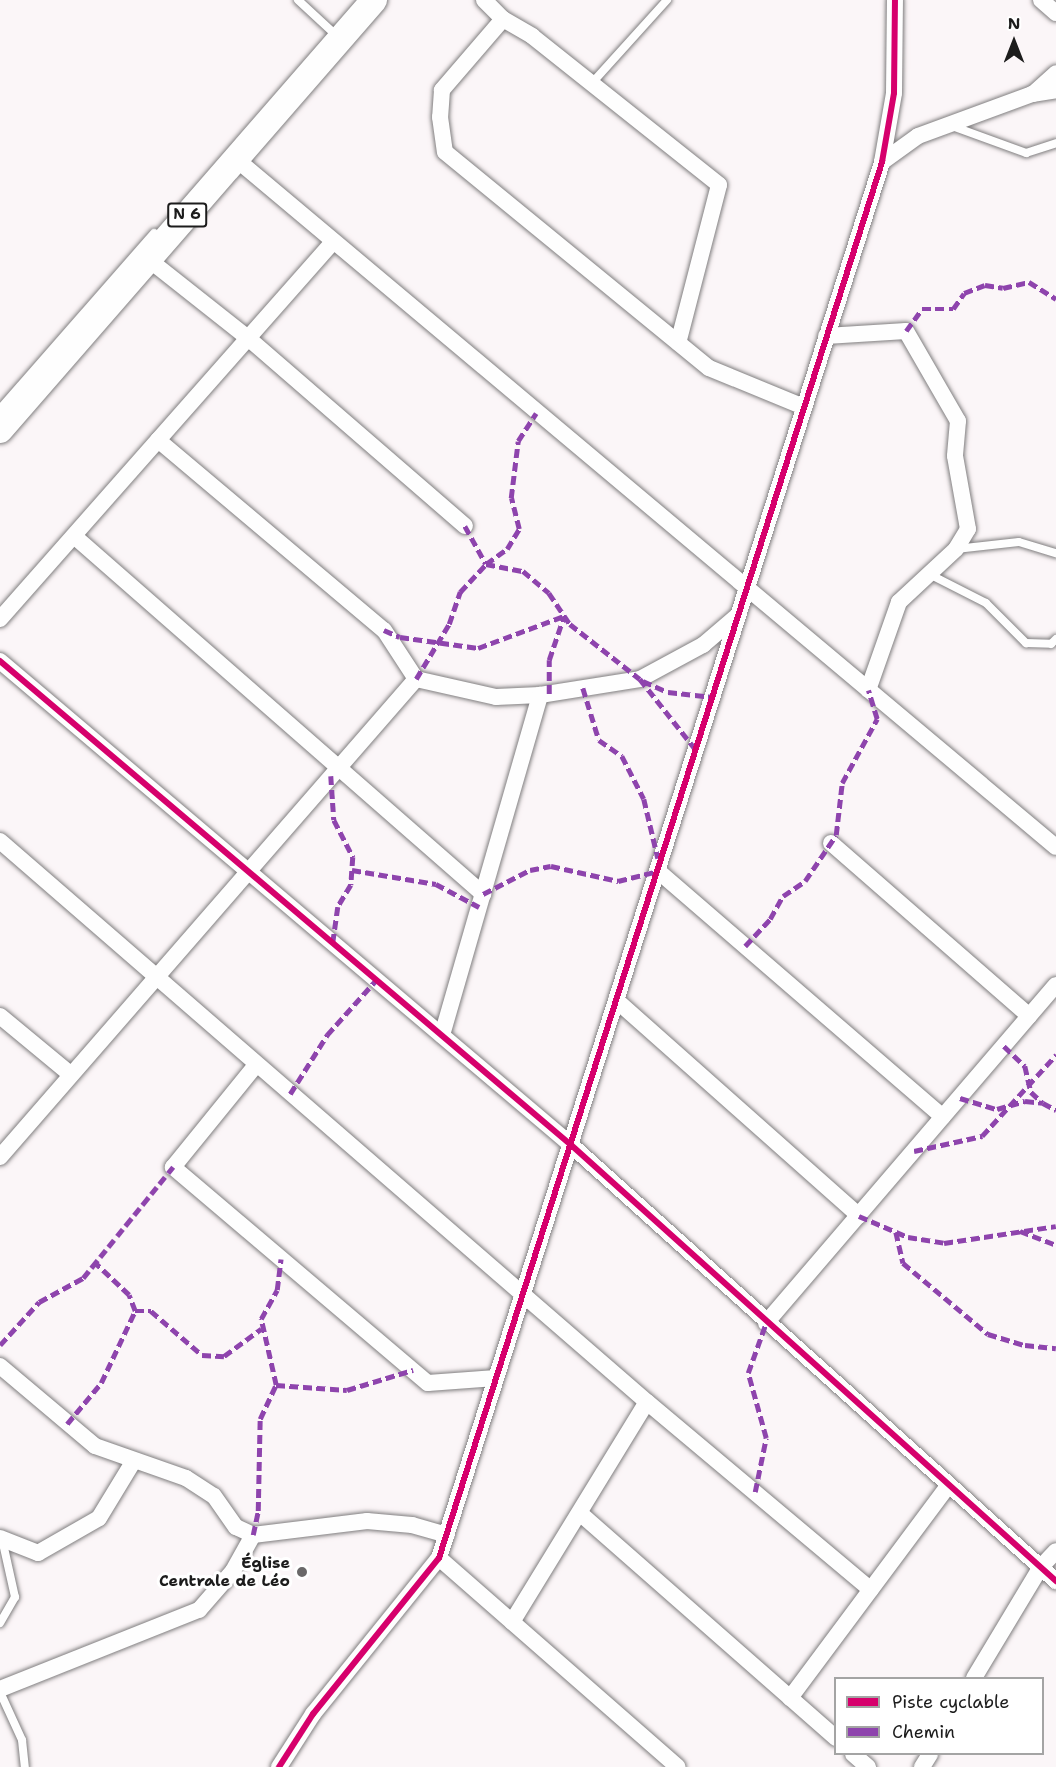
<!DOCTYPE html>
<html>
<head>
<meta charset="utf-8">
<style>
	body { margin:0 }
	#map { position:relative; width:1056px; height:1767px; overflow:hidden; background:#fbf6f8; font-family:"Shantell Sans",sans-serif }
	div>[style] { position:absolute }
	.roads { filter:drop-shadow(0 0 2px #807e7f) drop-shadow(0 0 2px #807e7f) }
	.lane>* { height:8px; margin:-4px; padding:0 4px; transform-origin:4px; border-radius:4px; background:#fefefe }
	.street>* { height:16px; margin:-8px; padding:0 8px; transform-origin:8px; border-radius:8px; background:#fefefe }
	.primary>* { height:26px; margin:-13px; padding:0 13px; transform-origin:13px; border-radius:13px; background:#fefefe }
	.quiet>* { height:4.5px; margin-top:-2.25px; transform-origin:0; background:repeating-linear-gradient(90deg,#8e44ad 0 9px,transparent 0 13.5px) }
	.cycleway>* { height:6px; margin:-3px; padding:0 3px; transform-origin:3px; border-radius:3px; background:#d6006c }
	.dots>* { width:16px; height:16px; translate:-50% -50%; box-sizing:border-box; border:3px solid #fff; border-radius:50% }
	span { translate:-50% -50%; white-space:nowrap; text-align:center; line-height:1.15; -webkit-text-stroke:6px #fff; paint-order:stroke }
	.shield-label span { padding:2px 4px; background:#fff; border:2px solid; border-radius:4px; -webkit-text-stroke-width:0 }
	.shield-label { font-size:15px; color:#1c1c1c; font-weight:700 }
	.poi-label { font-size:16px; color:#1c1c1c; font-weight:700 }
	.right { translate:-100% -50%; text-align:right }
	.legend { position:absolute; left:834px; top:1677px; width:210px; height:78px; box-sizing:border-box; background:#fff; border:2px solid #a4a4a4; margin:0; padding:8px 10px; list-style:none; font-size:18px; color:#1c1c1c }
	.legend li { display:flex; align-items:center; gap:12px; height:30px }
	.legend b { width:30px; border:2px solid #a4a4a4 }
	.north { position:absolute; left:984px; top:12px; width:60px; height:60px; -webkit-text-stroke:4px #fff; paint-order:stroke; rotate:0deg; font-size:16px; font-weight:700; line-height:24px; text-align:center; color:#1c1c1c }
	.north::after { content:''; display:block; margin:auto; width:21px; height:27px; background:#1c1c1c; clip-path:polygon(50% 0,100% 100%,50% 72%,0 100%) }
</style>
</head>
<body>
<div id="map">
	<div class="roads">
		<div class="lane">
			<i style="left:298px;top:0;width:53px;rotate:42.7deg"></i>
			<i style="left:592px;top:83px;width:112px;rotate:-47.9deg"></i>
			<i style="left:952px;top:126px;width:79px;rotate:20deg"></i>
			<i style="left:1026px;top:153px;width:32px;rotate:-18deg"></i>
			<i style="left:0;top:409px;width:234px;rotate:-48.8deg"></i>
			<i style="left:956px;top:549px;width:63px;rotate:-6.3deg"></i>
			<i style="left:1019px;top:542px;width:39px;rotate:17deg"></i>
			<i style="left:929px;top:574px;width:64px;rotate:27deg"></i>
			<i style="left:986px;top:603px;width:57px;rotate:45deg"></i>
			<i style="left:1026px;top:643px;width:25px;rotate:2deg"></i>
			<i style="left:1051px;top:644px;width:7px;rotate:-45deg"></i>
			<i style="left:0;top:1623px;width:30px;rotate:-60deg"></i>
			<i style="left:15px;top:1597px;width:59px;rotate:-102.6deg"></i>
			<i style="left:0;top:1692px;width:53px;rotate:65.4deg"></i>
			<i style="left:22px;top:1740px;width:27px;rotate:84deg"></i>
		</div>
		<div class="street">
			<i style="left:484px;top:0;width:27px;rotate:45deg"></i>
			<i style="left:503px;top:19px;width:34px;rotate:30deg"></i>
			<i style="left:532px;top:36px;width:239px;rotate:38.5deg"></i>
			<i style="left:719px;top:185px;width:163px;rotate:104.5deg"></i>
			<i style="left:1041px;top:0;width:20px;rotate:41deg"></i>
			<i style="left:503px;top:19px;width:94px;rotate:130.7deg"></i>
			<i style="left:442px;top:90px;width:27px;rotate:94deg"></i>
			<i style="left:440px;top:117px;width:35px;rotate:82deg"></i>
			<i style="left:445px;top:152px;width:341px;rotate:39.3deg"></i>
			<i style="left:709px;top:368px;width:103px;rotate:22.3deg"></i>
			<i style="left:1033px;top:94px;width:31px;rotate:-42deg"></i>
			<i style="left:236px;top:159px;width:1070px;rotate:40deg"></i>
			<i style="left:882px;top:162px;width:44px;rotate:-35.8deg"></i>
			<i style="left:918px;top:136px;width:121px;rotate:-20.2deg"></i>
			<i style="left:1032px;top:94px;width:24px;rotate:-9deg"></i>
			<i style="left:148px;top:259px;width:127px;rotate:38.3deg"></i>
			<i style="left:248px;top:338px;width:287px;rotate:40.9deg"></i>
			<i style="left:826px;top:336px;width:80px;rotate:-3.6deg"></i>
			<i style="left:906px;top:331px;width:104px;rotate:60deg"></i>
			<i style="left:958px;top:421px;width:35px;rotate:95deg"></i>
			<i style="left:955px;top:456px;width:74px;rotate:79.9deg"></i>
			<i style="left:968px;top:529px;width:23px;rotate:121deg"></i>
			<i style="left:956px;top:549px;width:78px;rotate:137.1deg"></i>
			<i style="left:899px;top:602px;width:93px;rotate:109.4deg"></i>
			<i style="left:158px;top:440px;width:295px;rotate:40.1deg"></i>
			<i style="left:384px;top:630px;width:59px;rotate:56.9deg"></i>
			<i style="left:416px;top:679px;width:82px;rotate:12.7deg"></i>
			<i style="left:496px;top:697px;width:44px;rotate:-2.6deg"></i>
			<i style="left:540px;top:695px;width:101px;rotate:-9.1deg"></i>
			<i style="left:640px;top:679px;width:72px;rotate:-28.4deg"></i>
			<i style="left:703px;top:645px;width:45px;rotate:-40.5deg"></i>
			<i style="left:74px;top:536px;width:544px;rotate:41.2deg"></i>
			<i style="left:0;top:619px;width:502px;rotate:-48.56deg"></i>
			<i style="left:0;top:661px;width:747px;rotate:40.28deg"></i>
			<i style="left:570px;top:1144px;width:654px;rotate:41.96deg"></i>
			<i style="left:0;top:841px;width:856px;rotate:40.93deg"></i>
			<i style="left:647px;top:1402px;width:292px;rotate:40deg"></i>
			<i style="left:831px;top:843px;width:263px;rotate:41.1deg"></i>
			<i style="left:658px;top:871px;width:376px;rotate:40.8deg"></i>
			<i style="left:616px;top:1000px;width:325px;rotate:41.6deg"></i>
			<i style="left:0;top:1016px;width:91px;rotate:39.6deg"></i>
			<i style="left:442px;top:1035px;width:354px;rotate:-73.9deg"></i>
			<i style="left:256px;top:1065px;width:132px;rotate:129.1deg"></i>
			<i style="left:173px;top:1167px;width:334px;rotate:40.3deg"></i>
			<i style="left:428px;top:1383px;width:68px;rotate:-4.2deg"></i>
			<i style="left:0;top:1157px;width:634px;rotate:-48.97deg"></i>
			<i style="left:766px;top:1323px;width:445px;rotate:-49.4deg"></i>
			<i style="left:0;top:1366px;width:124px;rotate:40.1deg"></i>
			<i style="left:95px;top:1446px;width:96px;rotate:19.4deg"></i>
			<i style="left:186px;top:1478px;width:33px;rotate:33deg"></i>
			<i style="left:214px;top:1496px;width:38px;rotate:55deg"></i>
			<i style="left:236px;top:1527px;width:19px;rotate:25deg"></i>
			<i style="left:253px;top:1535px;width:115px;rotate:-7deg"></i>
			<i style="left:367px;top:1521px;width:45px;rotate:5.1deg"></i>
			<i style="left:412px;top:1525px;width:36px;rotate:16deg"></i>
			<i style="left:582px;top:1515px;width:338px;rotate:41.3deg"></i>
			<i style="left:0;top:1538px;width:41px;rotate:21.5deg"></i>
			<i style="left:38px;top:1553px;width:70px;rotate:-29.8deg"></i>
			<i style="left:99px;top:1518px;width:66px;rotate:-58.7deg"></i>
			<i style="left:439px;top:1558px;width:317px;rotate:41.2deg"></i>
			<i style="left:512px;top:1622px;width:258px;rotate:-58.5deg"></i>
			<i style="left:974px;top:1678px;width:128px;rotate:-59deg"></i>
			<i style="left:1040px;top:1568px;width:23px;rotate:-47deg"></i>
			<i style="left:0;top:1689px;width:214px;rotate:-21.7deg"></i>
			<i style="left:199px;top:1610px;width:52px;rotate:-48.9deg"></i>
			<i style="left:233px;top:1571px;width:41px;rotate:-60.9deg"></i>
			<i style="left:790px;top:1698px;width:264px;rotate:-53.3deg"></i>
			<i style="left:853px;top:1754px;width:20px;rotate:41deg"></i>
			<i style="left:279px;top:1767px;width:63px;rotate:-57.3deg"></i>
			<i style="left:313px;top:1714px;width:201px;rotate:-51.1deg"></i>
			<i style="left:439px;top:1558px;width:1465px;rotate:-72.39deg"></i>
			<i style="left:882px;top:162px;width:70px;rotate:-80.1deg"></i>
			<i style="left:894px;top:93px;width:93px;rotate:-89.4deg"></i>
			<i style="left:922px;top:1767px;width:15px;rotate:-58deg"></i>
		</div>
		<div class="primary">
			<i style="left:0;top:430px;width:570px;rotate:-48.98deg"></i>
		</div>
	</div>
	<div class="quiet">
		<i style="left:906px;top:331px;width:27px;rotate:-54deg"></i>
		<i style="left:922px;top:309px;width:31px"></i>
		<i style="left:953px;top:309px;width:19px;rotate:-55deg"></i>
		<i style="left:964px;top:293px;width:22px;rotate:-21deg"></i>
		<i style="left:985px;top:285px;width:18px;rotate:9deg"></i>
		<i style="left:1003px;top:288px;width:27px;rotate:-13deg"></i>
		<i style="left:1029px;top:282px;width:32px;rotate:32deg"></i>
		<i style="left:465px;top:526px;width:43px;rotate:61.1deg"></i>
		<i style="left:486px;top:564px;width:38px;rotate:11deg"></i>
		<i style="left:523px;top:571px;width:34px;rotate:40deg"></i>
		<i style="left:549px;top:593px;width:37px;rotate:56deg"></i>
		<i style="left:570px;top:624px;width:89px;rotate:38.2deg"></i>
		<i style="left:640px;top:679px;width:90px;rotate:51.7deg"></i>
		<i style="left:384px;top:630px;width:17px;rotate:24deg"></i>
		<i style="left:400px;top:637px;width:79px;rotate:8deg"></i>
		<i style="left:478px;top:648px;width:92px;rotate:-20.4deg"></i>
		<i style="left:416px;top:679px;width:64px;rotate:-59deg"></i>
		<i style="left:449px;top:624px;width:34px;rotate:-71deg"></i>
		<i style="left:460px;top:592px;width:38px;rotate:-47deg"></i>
		<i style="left:486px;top:564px;width:26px;rotate:-36deg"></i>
		<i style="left:507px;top:549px;width:23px;rotate:-59deg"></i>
		<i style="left:519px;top:529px;width:32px;rotate:-104deg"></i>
		<i style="left:511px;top:498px;width:57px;rotate:-83deg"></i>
		<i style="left:518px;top:441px;width:33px;rotate:-57deg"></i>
		<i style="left:643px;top:681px;width:27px;rotate:24deg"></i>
		<i style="left:668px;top:692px;width:45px;rotate:6.3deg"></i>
		<i style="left:583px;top:688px;width:54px;rotate:72.9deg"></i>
		<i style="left:599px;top:740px;width:28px;rotate:35deg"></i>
		<i style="left:622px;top:756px;width:48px;rotate:62.9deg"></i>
		<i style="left:644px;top:799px;width:61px;rotate:76.7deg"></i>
		<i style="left:549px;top:694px;width:34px;rotate:-90deg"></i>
		<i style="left:549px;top:660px;width:46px;rotate:-71.2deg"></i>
		<i style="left:331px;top:776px;width:44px;rotate:86.1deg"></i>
		<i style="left:334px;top:820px;width:42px;rotate:62.8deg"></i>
		<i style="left:353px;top:857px;width:28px;rotate:94deg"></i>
		<i style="left:351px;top:885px;width:26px;rotate:121deg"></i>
		<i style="left:338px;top:907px;width:35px;rotate:98deg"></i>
		<i style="left:352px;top:870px;width:85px;rotate:9.5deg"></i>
		<i style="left:436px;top:884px;width:49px;rotate:28.1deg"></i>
		<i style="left:483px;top:894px;width:53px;rotate:-27.1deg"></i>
		<i style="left:530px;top:870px;width:21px;rotate:-11deg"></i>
		<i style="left:551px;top:866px;width:69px;rotate:12.6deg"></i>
		<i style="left:618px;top:881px;width:41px;rotate:-14deg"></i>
		<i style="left:745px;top:946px;width:37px;rotate:-47deg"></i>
		<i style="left:770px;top:919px;width:26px;rotate:-61deg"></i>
		<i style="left:783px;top:896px;width:27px;rotate:-34deg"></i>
		<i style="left:805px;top:881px;width:55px;rotate:-56deg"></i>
		<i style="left:836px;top:835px;width:52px;rotate:-83.4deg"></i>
		<i style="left:842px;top:783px;width:73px;rotate:-61.3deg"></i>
		<i style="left:877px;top:719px;width:30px;rotate:-107deg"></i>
		<i style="left:1004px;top:1046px;width:29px;rotate:44deg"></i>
		<i style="left:1025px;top:1066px;width:27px;rotate:77deg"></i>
		<i style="left:1031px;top:1092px;width:16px;rotate:43deg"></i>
		<i style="left:290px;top:1094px;width:70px;rotate:-57.9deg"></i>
		<i style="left:327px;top:1035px;width:75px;rotate:-48.2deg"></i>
		<i style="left:960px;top:1098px;width:39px;rotate:17deg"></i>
		<i style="left:997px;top:1109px;width:29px;rotate:-16deg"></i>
		<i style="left:1025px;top:1101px;width:18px;rotate:6deg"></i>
		<i style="left:1043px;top:1103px;width:15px;rotate:28deg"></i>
		<i style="left:914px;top:1151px;width:70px;rotate:-12.4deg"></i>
		<i style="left:982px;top:1136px;width:110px;rotate:-47.6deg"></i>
		<i style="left:859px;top:1216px;width:53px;rotate:23.2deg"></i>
		<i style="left:908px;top:1237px;width:36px;rotate:9deg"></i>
		<i style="left:944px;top:1243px;width:113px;rotate:-8.6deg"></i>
		<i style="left:1020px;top:1231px;width:39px;rotate:21deg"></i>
		<i style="left:896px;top:1232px;width:32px;rotate:77deg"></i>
		<i style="left:903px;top:1263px;width:111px;rotate:39.9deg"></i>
		<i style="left:988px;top:1334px;width:39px;rotate:17deg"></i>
		<i style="left:1025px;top:1345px;width:31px;rotate:6deg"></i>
		<i style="left:135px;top:1311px;width:16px"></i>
		<i style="left:151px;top:1311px;width:67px;rotate:40.8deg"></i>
		<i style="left:202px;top:1355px;width:22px;rotate:3deg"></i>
		<i style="left:224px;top:1356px;width:46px;rotate:-36.1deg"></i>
		<i style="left:0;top:1345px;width:58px;rotate:-47.8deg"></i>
		<i style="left:39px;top:1302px;width:50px;rotate:-28.6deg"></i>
		<i style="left:83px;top:1278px;width:143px;rotate:-51deg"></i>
		<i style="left:276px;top:1385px;width:71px;rotate:4deg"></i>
		<i style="left:347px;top:1390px;width:69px;rotate:-16.9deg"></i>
		<i style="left:67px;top:1424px;width:53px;rotate:-50.3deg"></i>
		<i style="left:101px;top:1383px;width:80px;rotate:-64.7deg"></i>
		<i style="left:135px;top:1311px;width:17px;rotate:-111deg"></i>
		<i style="left:129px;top:1295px;width:47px;rotate:-136.7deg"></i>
		<i style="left:755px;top:1492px;width:55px;rotate:-78.5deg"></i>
		<i style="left:766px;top:1438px;width:67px;rotate:-105.5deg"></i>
		<i style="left:748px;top:1373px;width:53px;rotate:-70.2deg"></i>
		<i style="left:253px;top:1535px;width:25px;rotate:-78deg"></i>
		<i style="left:258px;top:1511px;width:92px;rotate:-88.8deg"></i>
		<i style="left:260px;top:1419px;width:38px;rotate:-65deg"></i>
		<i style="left:276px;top:1385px;width:68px;rotate:-102.8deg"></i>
		<i style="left:261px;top:1319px;width:33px;rotate:-61deg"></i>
		<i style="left:277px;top:1290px;width:31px;rotate:-83deg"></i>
	</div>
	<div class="cycleway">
		<i style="left:0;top:661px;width:747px;rotate:40.28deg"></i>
		<i style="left:570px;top:1144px;width:654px;rotate:41.96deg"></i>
		<i style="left:279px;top:1767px;width:63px;rotate:-57.3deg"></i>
		<i style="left:313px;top:1714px;width:201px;rotate:-51.1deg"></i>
		<i style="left:439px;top:1558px;width:1465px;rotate:-72.39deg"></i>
		<i style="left:882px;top:162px;width:70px;rotate:-80.1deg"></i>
		<i style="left:894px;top:93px;width:93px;rotate:-89.4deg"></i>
	</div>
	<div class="dots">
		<i style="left:302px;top:1572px;background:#6a6869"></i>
	</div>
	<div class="shield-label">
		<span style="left:187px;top:215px">N 6</span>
	</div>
	<div class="poi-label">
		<span class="right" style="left:290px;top:1572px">Église<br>Centrale de Léo</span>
	</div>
	<ul class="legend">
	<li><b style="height:8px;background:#d6006c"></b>Piste cyclable</li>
	<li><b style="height:8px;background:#8e44ad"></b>Chemin</li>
	</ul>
	<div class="north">N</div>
</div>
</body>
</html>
